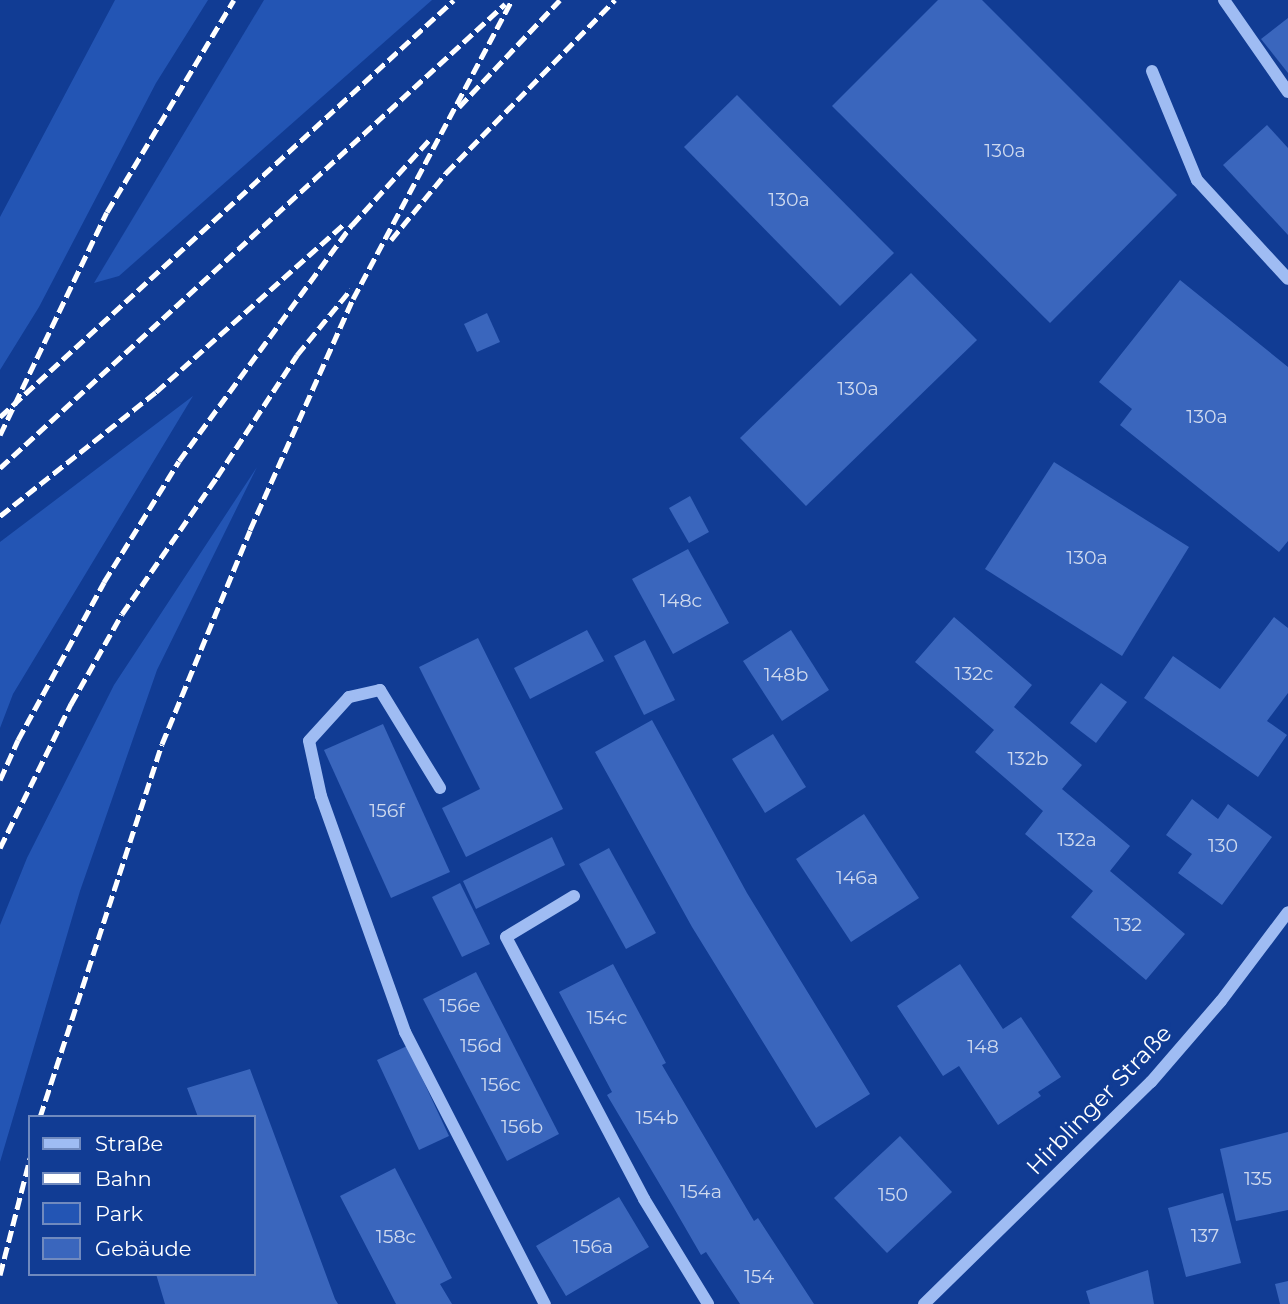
<!DOCTYPE html>
<html>
<head>
<meta charset="utf-8">
<style>
	body { margin:0 }
	#map { position:relative; width:1288px; height:1304px; overflow:hidden; background:#113c94; font-family:Montserrat,sans-serif }
	div>[style] { position:absolute }
	.green>* { inset:0; background:#2355b4 }
	.building>* { inset:0; background:#3a66bd }
	.minor>* { height:12px; margin:-6px; padding:0 6px; transform-origin:6px; border-radius:6px; background:#9fbcf3 }
	.rail>* { height:5px; margin-top:-2.5px; transform-origin:0; background:repeating-linear-gradient(90deg,#fff 0 12px,transparent 0 17px) }
	span { translate:-50% -50%; white-space:nowrap; text-align:center; line-height:1.15; -webkit-text-stroke:6px #113c94; paint-order:stroke }
	.number-label { font-size:19px; color:#ced9ee }
	.number-label span { -webkit-text-stroke-width:0 }
	.street-label { font-size:23px; color:#fff }
	.legend { position:absolute; left:28px; top:1115px; width:228px; height:161px; box-sizing:border-box; background:#113c94; border:2px solid #708abf; margin:0; padding:9px 12px; list-style:none; font-size:21px; color:#fff }
	.legend li { display:flex; align-items:center; gap:14px; height:35px }
	.legend b { width:35px; border:2px solid #708abf }
</style>
</head>
<body>
<div id="map">
	<div class="green">
		<i style="clip-path:polygon(115px 0,208px 0,156px 83px,39px 307px,0 370px,0 217px)"></i>
		<i style="clip-path:polygon(264px 0,432px 0,119px 276px,94px 283px)"></i>
		<i style="clip-path:polygon(193px 396px,13px 694px,0 728px,0 542px)"></i>
		<i style="clip-path:polygon(257px 467px,157px 670px,80px 891px,0 1162px,0 925px,27px 858px,114px 685px)"></i>
	</div>
	<div class="building">
		<i style="clip-path:polygon(938px 0,982px 0,1177px 195px,1050px 323px,832px 106px)"></i>
		<i style="clip-path:polygon(1288px 18px,1288px 73px,1261px 39px)"></i>
		<i style="clip-path:polygon(737px 95px,894px 253px,840px 306px,684px 147px)"></i>
		<i style="clip-path:polygon(1267px 125px,1288px 148px,1288px 235px,1223px 165px)"></i>
		<i style="clip-path:polygon(911px 273px,977px 340px,806px 506px,740px 438px)"></i>
		<i style="clip-path:polygon(1180px 280px,1288px 367px,1288px 541px,1279px 552px,1120px 425px,1132px 409px,1099px 382px)"></i>
		<i style="clip-path:polygon(487px 313px,500px 342px,477px 352px,464px 324px)"></i>
		<i style="clip-path:polygon(1054px 462px,1189px 547px,1122px 656px,985px 569px)"></i>
		<i style="clip-path:polygon(690px 496px,709px 532px,689px 543px,669px 508px)"></i>
		<i style="clip-path:polygon(688px 549px,729px 623px,673px 654px,632px 579px)"></i>
		<i style="clip-path:polygon(954px 617px,1032px 685px,1014px 707px,1082px 765px,1062px 789px,1130px 846px,1110px 871px,1185px 934px,1146px 980px,1071px 917px,1093px 891px,1025px 834px,1043px 811px,975px 752px,994px 730px,915px 662px)"></i>
		<i style="clip-path:polygon(1274px 617px,1288px 628px,1288px 693px,1267px 721px,1287px 735px,1258px 777px,1144px 698px,1173px 656px,1220px 689px)"></i>
		<i style="clip-path:polygon(587px 630px,604px 661px,530px 699px,514px 668px)"></i>
		<i style="clip-path:polygon(791px 630px,829px 690px,782px 721px,743px 661px)"></i>
		<i style="clip-path:polygon(478px 638px,563px 809px,466px 857px,442px 808px,480px 789px,419px 667px)"></i>
		<i style="clip-path:polygon(645px 640px,675px 700px,644px 715px,614px 656px)"></i>
		<i style="clip-path:polygon(1101px 683px,1127px 702px,1096px 743px,1070px 723px)"></i>
		<i style="clip-path:polygon(652px 720px,747px 893px,870px 1094px,816px 1128px,692px 927px,595px 752px)"></i>
		<i style="clip-path:polygon(383px 724px,450px 872px,391px 898px,324px 750px)"></i>
		<i style="clip-path:polygon(773px 734px,806px 787px,765px 813px,732px 759px)"></i>
		<i style="clip-path:polygon(1192px 799px,1218px 819px,1228px 804px,1272px 837px,1222px 905px,1178px 873px,1192px 854px,1166px 835px)"></i>
		<i style="clip-path:polygon(864px 814px,919px 898px,851px 942px,796px 859px)"></i>
		<i style="clip-path:polygon(552px 837px,565px 865px,476px 909px,463px 881px)"></i>
		<i style="clip-path:polygon(609px 848px,656px 933px,626px 949px,579px 864px)"></i>
		<i style="clip-path:polygon(460px 883px,490px 944px,462px 957px,432px 897px)"></i>
		<i style="clip-path:polygon(613px 964px,666px 1063px,662px 1065px,754px 1221px,758px 1218px,814px 1304px,740px 1304px,706px 1252px,701px 1255px,675px 1210px,607px 1095px,612px 1092px,559px 992px)"></i>
		<i style="clip-path:polygon(960px 964px,1003px 1029px,1021px 1017px,1061px 1077px,1038px 1092px,1041px 1096px,998px 1125px,959px 1066px,943px 1076px,897px 1006px)"></i>
		<i style="clip-path:polygon(476px 972px,559px 1134px,507px 1161px,423px 999px)"></i>
		<i style="clip-path:polygon(407px 1046px,449px 1136px,419px 1150px,377px 1060px)"></i>
		<i style="clip-path:polygon(250px 1069px,335px 1299px,338px 1304px,165px 1304px,156px 1274px,254px 1274px,254px 1117px,198px 1117px,187px 1088px)"></i>
		<i style="clip-path:polygon(1288px 1132px,1288px 1210px,1236px 1221px,1220px 1149px)"></i>
		<i style="clip-path:polygon(900px 1136px,952px 1192px,887px 1253px,834px 1198px)"></i>
		<i style="clip-path:polygon(395px 1168px,452px 1278px,440px 1284px,452px 1304px,396px 1304px,340px 1196px)"></i>
		<i style="clip-path:polygon(1223px 1193px,1241px 1263px,1186px 1277px,1168px 1208px)"></i>
		<i style="clip-path:polygon(619px 1197px,649px 1247px,566px 1296px,536px 1246px)"></i>
		<i style="clip-path:polygon(1148px 1270px,1154px 1304px,1090px 1304px,1086px 1291px)"></i>
		<i style="clip-path:polygon(1288px 1281px,1288px 1304px,1280px 1304px,1275px 1284px)"></i>
	</div>
	<div class="minor">
		<i style="left:1224px;top:0;width:112px;rotate:55.2deg"></i>
		<i style="left:1152px;top:71px;width:118px;rotate:67.6deg"></i>
		<i style="left:1197px;top:180px;width:134px;rotate:47.4deg"></i>
		<i style="left:440px;top:788px;width:115px;rotate:-121.5deg"></i>
		<i style="left:380px;top:690px;width:32px;rotate:167deg"></i>
		<i style="left:349px;top:697px;width:59px;rotate:132.3deg"></i>
		<i style="left:309px;top:741px;width:56px;rotate:77.7deg"></i>
		<i style="left:321px;top:796px;width:251px;rotate:70.4deg"></i>
		<i style="left:405px;top:1032px;width:306px;rotate:62.8deg"></i>
		<i style="left:574px;top:896px;width:79px;rotate:148.9deg"></i>
		<i style="left:506px;top:937px;width:296px;rotate:62.2deg"></i>
		<i style="left:644px;top:1199px;width:123px;rotate:58.6deg"></i>
		<i style="left:924px;top:1304px;width:318px;rotate:-44.4deg"></i>
		<i style="left:1151px;top:1082px;width:107px;rotate:-49.2deg"></i>
		<i style="left:1221px;top:1001px;width:111px;rotate:-53deg"></i>
	</div>
	<div class="rail">
		<i style="left:459px;top:107px;width:147px;rotate:-46.7deg"></i>
		<i style="left:391px;top:240px;width:87px;rotate:-50.6deg"></i>
		<i style="left:446px;top:173px;width:242px;rotate:-45.7deg"></i>
		<i style="left:0;top:417px;width:616px;rotate:-42.57deg"></i>
		<i style="left:0;top:435px;width:247px;rotate:-64.4deg"></i>
		<i style="left:107px;top:212px;width:247px;rotate:-59.1deg"></i>
		<i style="left:0;top:468px;width:686px;rotate:-42.58deg"></i>
		<i style="left:0;top:516px;width:199px;rotate:-38.5deg"></i>
		<i style="left:156px;top:392px;width:252px;rotate:-41.8deg"></i>
		<i style="left:0;top:780px;width:44px;rotate:-65.8deg"></i>
		<i style="left:18px;top:740px;width:180px;rotate:-61.4deg"></i>
		<i style="left:104px;top:582px;width:142px;rotate:-58.2deg"></i>
		<i style="left:179px;top:461px;width:293px;rotate:-53.8deg"></i>
		<i style="left:352px;top:225px;width:118px;rotate:-47.8deg"></i>
		<i style="left:0;top:848px;width:161px;rotate:-63.8deg"></i>
		<i style="left:71px;top:704px;width:103px;rotate:-60.5deg"></i>
		<i style="left:122px;top:614px;width:167px;rotate:-55.3deg"></i>
		<i style="left:217px;top:477px;width:146px;rotate:-56.7deg"></i>
		<i style="left:297px;top:355px;width:85px;rotate:-50.7deg"></i>
		<i style="left:40px;top:1117px;width:392px;rotate:-71.9deg"></i>
		<i style="left:162px;top:744px;width:231px;rotate:-67.6deg"></i>
		<i style="left:250px;top:530px;width:253px;rotate:-66deg"></i>
		<i style="left:353px;top:299px;width:339px;rotate:-62deg"></i>
		<i style="left:0;top:1275px;width:121px;rotate:-75.6deg"></i>
	</div>
	<div class="number-label">
		<span style="left:1005px;top:151px">130a</span>
		<span style="left:789px;top:200px">130a</span>
		<span style="left:858px;top:389px">130a</span>
		<span style="left:1207px;top:417px">130a</span>
		<span style="left:1087px;top:558px">130a</span>
		<span style="left:681px;top:601px">148c</span>
		<span style="left:974px;top:674px">132c</span>
		<span style="left:786px;top:675px">148b</span>
		<span style="left:1028px;top:759px">132b</span>
		<span style="left:387px;top:811px">156f</span>
		<span style="left:1077px;top:840px">132a</span>
		<span style="left:1223px;top:846px">130</span>
		<span style="left:857px;top:878px">146a</span>
		<span style="left:1128px;top:925px">132</span>
		<span style="left:460px;top:1006px">156e</span>
		<span style="left:607px;top:1018px">154c</span>
		<span style="left:481px;top:1046px">156d</span>
		<span style="left:983px;top:1047px">148</span>
		<span style="left:501px;top:1085px">156c</span>
		<span style="left:657px;top:1118px">154b</span>
		<span style="left:522px;top:1127px">156b</span>
		<span style="left:1258px;top:1179px">135</span>
		<span style="left:701px;top:1192px">154a</span>
		<span style="left:893px;top:1195px">150</span>
		<span style="left:1205px;top:1236px">137</span>
		<span style="left:396px;top:1237px">158c</span>
		<span style="left:593px;top:1247px">156a</span>
		<span style="left:759px;top:1277px">154</span>
	</div>
	<div class="street-label">
		<span style="left:1099px;top:1100px;rotate:-46deg">Hirblinger Straße</span>
	</div>
	<ul class="legend">
	<li><b style="height:9px;background:#9fbcf3"></b>Straße</li>
	<li><b style="height:9px;background:#fff"></b>Bahn</li>
	<li><b style="height:19px;background:#2355b4"></b>Park</li>
	<li><b style="height:19px;background:#3a66bd"></b>Gebäude</li>
	</ul>
</div>
</body>
</html>
